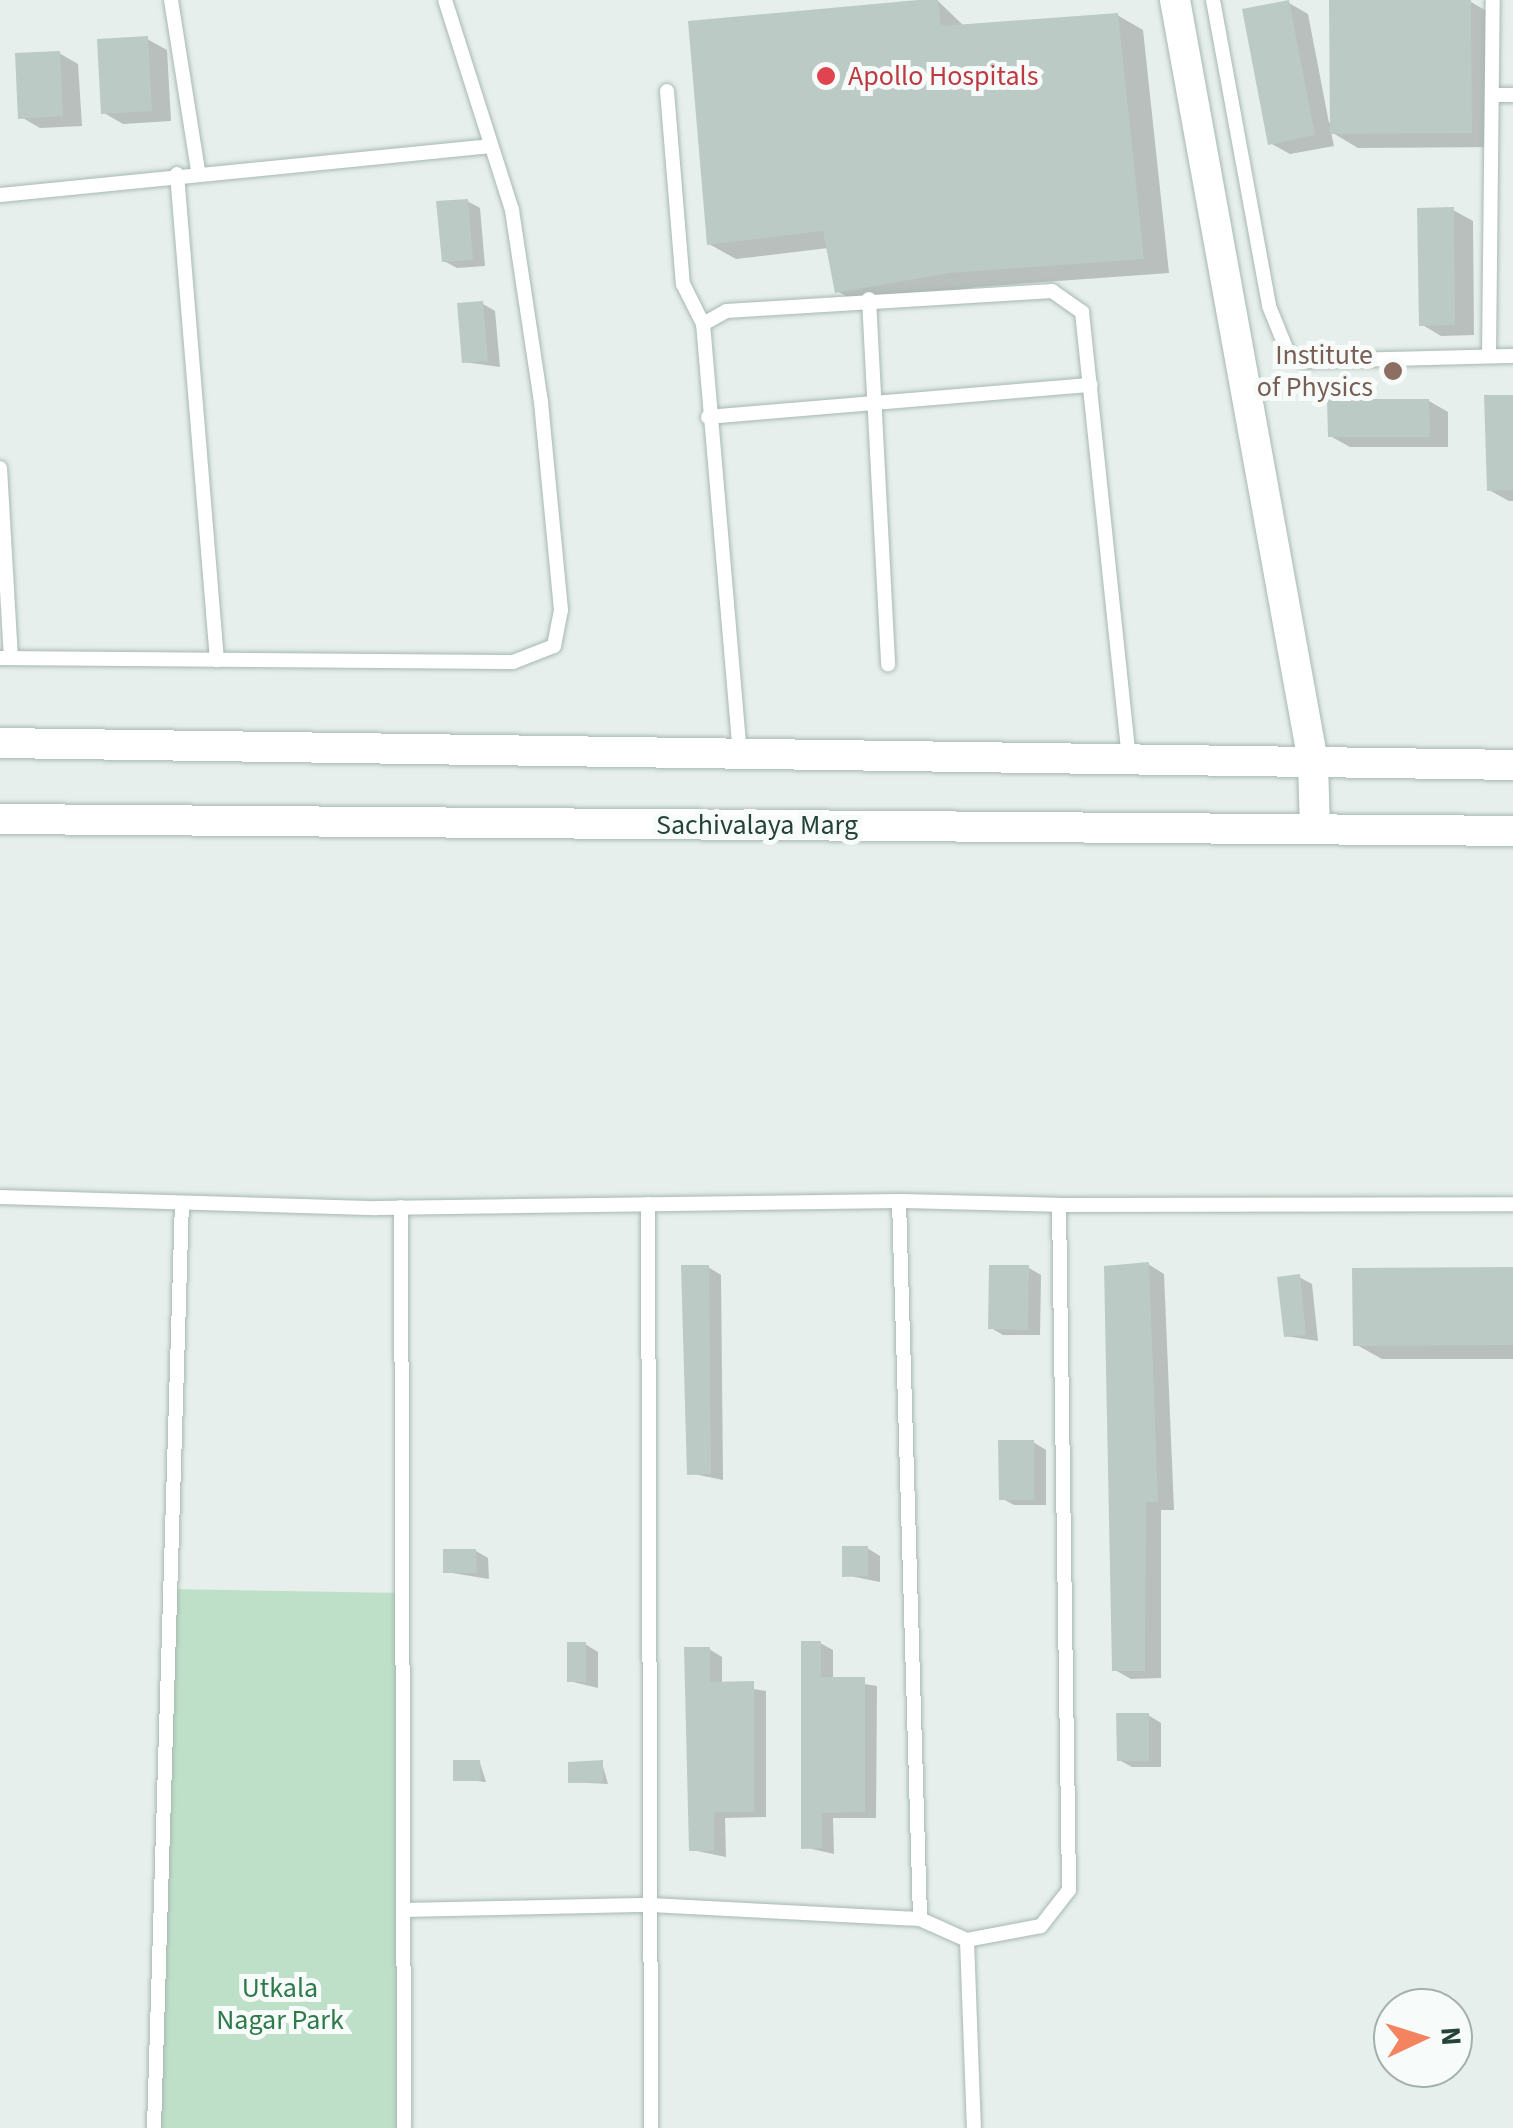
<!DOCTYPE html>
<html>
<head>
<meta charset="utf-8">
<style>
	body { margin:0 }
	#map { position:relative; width:1513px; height:2128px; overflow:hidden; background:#e6efeb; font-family:"Source Sans 3",sans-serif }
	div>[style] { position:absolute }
	.green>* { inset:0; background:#bfe0c8 }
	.shadow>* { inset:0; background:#0003 }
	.building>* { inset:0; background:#bbcac4 }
	.roads { filter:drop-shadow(0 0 2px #a8b8b2) drop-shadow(0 0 2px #a8b8b2) }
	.service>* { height:14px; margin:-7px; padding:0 7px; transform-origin:7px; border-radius:7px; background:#fff }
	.tertiary>* { height:30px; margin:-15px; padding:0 15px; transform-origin:15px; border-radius:15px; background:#fff }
	.secondary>* { height:30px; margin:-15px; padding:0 15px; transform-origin:15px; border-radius:15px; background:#fff }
	.dots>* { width:28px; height:28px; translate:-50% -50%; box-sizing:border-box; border:5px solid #f7fbf9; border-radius:50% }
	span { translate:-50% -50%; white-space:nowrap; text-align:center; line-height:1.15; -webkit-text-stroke:10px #f7fbf9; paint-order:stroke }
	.health-label { font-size:28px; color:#be3a42 }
	.left { translate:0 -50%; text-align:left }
	.education-label { font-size:28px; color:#785e54 }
	.right { translate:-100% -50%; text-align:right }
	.street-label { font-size:28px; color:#24423a }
	.park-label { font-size:28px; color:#2d7a4b }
	.north { position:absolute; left:1373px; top:1988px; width:100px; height:100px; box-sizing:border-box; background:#f7fbf9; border:2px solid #a3b1ad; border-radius:50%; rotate:86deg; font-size:28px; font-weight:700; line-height:40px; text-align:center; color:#24423a }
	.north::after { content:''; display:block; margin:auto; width:35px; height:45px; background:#f4845f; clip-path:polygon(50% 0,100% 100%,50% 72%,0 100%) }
</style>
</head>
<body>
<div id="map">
	<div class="green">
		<i style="clip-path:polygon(168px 1589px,401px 1593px,402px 2128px,155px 2128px)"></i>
	</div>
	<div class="shadow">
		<i style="clip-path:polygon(938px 1px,965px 27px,1117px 15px,1143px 30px,1169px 273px,976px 287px,863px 306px,837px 291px,828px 248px,736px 259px,709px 244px)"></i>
		<i style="clip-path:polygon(1471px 2px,1497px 17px,1498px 147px,1358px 148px,1331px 132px,1334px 146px,1290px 154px,1270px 143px,1289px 3px,1308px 14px,1329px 123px)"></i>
		<i style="clip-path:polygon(147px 39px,167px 50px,171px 121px,123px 124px,104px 113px)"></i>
		<i style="clip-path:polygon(59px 53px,78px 64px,82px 126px,40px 128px,21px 117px)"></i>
		<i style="clip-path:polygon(467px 201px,480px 208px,485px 266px,457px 268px,444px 261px)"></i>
		<i style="clip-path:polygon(1453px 210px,1473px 221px,1474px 335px,1441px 336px,1421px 324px)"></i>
		<i style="clip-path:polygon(483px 304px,495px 311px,500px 367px,464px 362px)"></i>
		<i style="clip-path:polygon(1513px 397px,1513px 501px,1509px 501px,1489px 490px)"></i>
		<i style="clip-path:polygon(1429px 401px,1448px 412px,1448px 447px,1350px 447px,1330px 436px)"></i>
		<i style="clip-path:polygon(1148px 1264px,1164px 1274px,1174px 1510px,1161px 1510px,1161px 1678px,1131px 1679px,1115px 1670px)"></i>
		<i style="clip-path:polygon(708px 1267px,721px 1275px,723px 1480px,689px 1473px)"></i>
		<i style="clip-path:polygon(1029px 1268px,1041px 1275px,1040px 1335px,1003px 1335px,991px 1328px)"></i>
		<i style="clip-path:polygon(1513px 1269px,1513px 1359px,1382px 1359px,1355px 1344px)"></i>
		<i style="clip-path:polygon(1299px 1277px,1312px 1284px,1318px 1341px,1286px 1336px)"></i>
		<i style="clip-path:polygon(1033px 1442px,1046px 1450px,1046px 1505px,1014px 1505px,1001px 1498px)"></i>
		<i style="clip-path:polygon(867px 1548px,880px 1556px,880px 1582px,845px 1575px)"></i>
		<i style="clip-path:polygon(476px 1551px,488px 1558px,489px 1579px,446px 1572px)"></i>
		<i style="clip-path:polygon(820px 1643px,833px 1650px,833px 1679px,877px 1686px,876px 1818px,833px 1818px,834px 1854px,803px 1847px)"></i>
		<i style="clip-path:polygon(585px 1644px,598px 1652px,598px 1688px,569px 1681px)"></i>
		<i style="clip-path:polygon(709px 1649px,722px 1657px,722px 1684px,766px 1691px,766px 1817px,725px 1818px,726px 1857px,692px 1850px)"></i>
		<i style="clip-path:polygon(1148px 1715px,1161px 1723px,1161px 1767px,1132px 1767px,1119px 1760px)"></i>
		<i style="clip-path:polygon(480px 1763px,486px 1782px,456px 1779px)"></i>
		<i style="clip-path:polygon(602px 1763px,608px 1784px,571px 1782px)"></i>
	</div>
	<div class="building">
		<i style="clip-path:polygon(918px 0,938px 0,941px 26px,1118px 13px,1144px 259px,949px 273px,835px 293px,823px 231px,707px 245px,688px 21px)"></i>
		<i style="clip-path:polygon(1289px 0,1315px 135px,1268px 145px,1242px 9px)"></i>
		<i style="clip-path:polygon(1329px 0,1471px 0,1472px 133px,1330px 134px)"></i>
		<i style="clip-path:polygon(148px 36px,152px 111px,101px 114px,97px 39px)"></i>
		<i style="clip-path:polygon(60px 51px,63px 116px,18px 119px,15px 53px)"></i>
		<i style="clip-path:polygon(468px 199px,473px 260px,442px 262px,436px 201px)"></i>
		<i style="clip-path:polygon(1454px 207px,1455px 325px,1419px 326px,1417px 208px)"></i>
		<i style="clip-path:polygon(483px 301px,488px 361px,462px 363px,457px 303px)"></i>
		<i style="clip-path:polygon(1484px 395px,1513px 395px,1513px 490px,1487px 491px)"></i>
		<i style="clip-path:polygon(1327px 399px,1429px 399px,1430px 437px,1328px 437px)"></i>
		<i style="clip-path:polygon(1149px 1262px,1158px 1502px,1146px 1502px,1145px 1671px,1112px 1671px,1104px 1266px)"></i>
		<i style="clip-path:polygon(681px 1265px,709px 1265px,711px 1474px,687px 1475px)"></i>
		<i style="clip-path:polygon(989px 1265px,1029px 1265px,1028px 1330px,988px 1329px)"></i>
		<i style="clip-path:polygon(1513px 1267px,1513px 1345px,1353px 1346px,1352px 1268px)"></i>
		<i style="clip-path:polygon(1300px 1274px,1306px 1335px,1284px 1337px,1277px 1277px)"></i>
		<i style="clip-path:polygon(998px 1440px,1034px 1440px,1034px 1500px,999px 1500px)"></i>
		<i style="clip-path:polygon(842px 1546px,868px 1546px,868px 1576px,842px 1577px)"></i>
		<i style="clip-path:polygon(443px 1549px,476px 1549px,477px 1573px,443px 1573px)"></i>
		<i style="clip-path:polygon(801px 1641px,821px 1641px,821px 1677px,865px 1677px,865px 1812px,822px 1813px,822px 1848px,801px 1849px)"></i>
		<i style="clip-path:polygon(567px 1642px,586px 1642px,586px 1682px,567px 1682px)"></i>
		<i style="clip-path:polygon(684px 1647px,710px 1647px,710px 1682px,754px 1681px,754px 1812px,714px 1812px,714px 1851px,689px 1851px)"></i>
		<i style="clip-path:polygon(1116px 1713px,1149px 1713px,1149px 1761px,1117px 1761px)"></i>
		<i style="clip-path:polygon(453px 1760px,480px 1760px,481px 1781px,453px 1781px)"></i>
		<i style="clip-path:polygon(603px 1760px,603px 1782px,568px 1783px,568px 1762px)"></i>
	</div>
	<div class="roads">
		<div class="service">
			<i style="left:171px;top:0;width:173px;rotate:81deg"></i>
			<i style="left:1213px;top:0;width:311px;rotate:79.6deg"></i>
			<i style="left:1269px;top:306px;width:51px;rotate:68deg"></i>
			<i style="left:1288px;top:353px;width:19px;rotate:25deg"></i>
			<i style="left:1305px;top:361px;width:208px;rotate:-1.4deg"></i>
			<i style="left:667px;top:91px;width:194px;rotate:85.3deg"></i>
			<i style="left:683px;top:284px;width:45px;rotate:63.4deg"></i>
			<i style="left:1492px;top:95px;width:21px"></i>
			<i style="left:177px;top:174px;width:488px;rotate:85.3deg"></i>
			<i style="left:0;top:195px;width:492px;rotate:-5.7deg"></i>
			<i style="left:869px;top:299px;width:366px;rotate:87deg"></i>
			<i style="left:1489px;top:356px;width:356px;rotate:-89.4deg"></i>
			<i style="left:708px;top:417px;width:384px;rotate:-4.8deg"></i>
			<i style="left:0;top:468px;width:190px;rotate:86.7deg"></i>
			<i style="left:0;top:658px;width:513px;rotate:0.45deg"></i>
			<i style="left:513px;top:662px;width:44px;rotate:-21.3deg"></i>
			<i style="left:554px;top:646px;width:37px;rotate:-79deg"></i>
			<i style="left:561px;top:610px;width:209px;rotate:-95.5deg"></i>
			<i style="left:541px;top:402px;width:194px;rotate:-98.6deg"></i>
			<i style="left:512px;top:210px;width:220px;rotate:-107.7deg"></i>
			<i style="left:740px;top:755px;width:433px;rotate:-94.9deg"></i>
			<i style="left:703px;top:324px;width:26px;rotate:-29deg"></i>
			<i style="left:726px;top:311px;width:327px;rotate:-3.5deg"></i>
			<i style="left:1052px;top:291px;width:37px;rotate:35deg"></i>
			<i style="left:1082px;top:312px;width:452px;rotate:84deg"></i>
			<i style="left:0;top:1197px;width:377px;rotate:1.7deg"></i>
			<i style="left:377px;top:1208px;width:522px;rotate:-0.77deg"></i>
			<i style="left:899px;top:1201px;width:718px;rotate:88.32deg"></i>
			<i style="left:920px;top:1919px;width:51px;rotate:24.1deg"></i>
			<i style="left:967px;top:1940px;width:188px;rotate:87.9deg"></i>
			<i style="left:899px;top:1201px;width:160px;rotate:1.4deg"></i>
			<i style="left:1059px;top:1205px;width:685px;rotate:89.16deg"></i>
			<i style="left:1069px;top:1890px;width:46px;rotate:127.9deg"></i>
			<i style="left:1041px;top:1926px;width:75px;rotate:169.3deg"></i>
			<i style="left:648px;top:1204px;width:924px;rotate:89.81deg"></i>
			<i style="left:1059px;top:1205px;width:454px;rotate:-0.1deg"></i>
			<i style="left:401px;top:1207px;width:921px;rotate:89.81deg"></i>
			<i style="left:404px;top:1910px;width:247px;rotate:-1.2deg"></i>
			<i style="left:651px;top:1905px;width:269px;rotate:3deg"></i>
			<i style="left:154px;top:2128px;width:925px;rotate:-88.27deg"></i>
		</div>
		<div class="tertiary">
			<i style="left:1175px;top:0;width:774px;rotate:79.73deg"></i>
			<i style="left:1313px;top:762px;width:67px;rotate:88.3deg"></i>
		</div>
		<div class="secondary">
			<i style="left:0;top:743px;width:1513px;rotate:0.83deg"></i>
			<i style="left:0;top:819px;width:1513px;rotate:0.45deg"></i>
		</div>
	</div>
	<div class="dots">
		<i style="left:826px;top:76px;background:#e0444e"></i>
		<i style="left:1393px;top:371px;background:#8d6e63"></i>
	</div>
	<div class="health-label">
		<span class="left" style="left:848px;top:76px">Apollo Hospitals</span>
	</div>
	<div class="education-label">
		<span class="right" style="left:1373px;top:371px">Institute<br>of Physics</span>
	</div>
	<div class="street-label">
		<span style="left:757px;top:825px">Sachivalaya Marg</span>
	</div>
	<div class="park-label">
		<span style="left:280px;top:2004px">Utkala<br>Nagar Park</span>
	</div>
	<div class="north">N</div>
</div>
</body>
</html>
